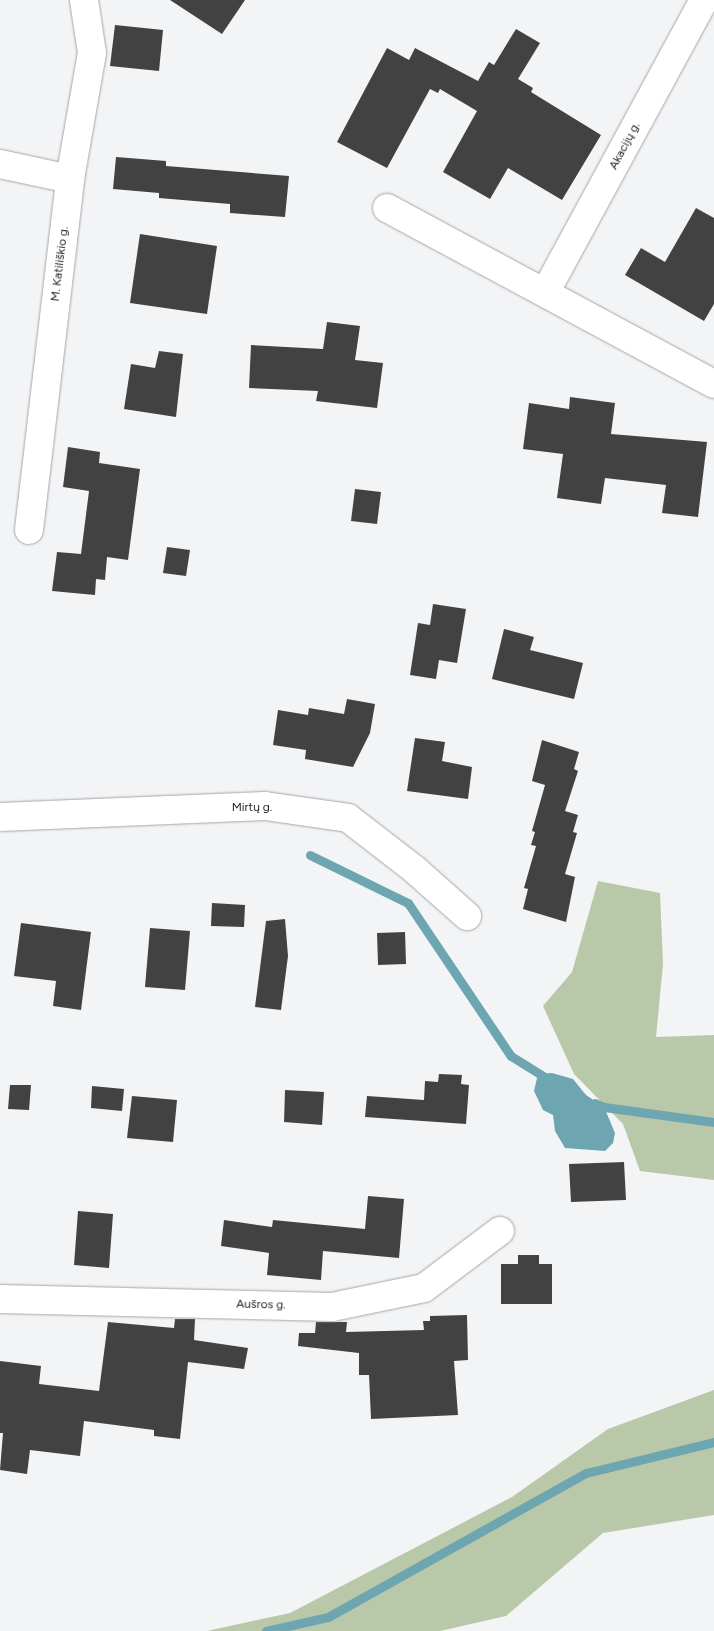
<!DOCTYPE html>
<html>
<head>
<meta charset="utf-8">
<style>
	body { margin:0 }
	#map { position:relative; width:714px; height:1631px; overflow:hidden; background:#f3f4f5; font-family:Figtree,sans-serif }
	div>[style] { position:absolute }
	.green>* { inset:0; background:#b9c8a9 }
	.water>* { inset:0; background:#6da5b1 }
	.stream>* { height:9px; margin:-4.5px; padding:0 4.5px; transform-origin:4.5px; border-radius:4.5px; background:#6da5b1 }
	.building>* { inset:0; background:#424243 }
	.roads { filter:drop-shadow(0 0 1px #a6a6a8) drop-shadow(0 0 1px #a6a6a8) }
	.minor>* { height:28px; margin:-14px; padding:0 14px; transform-origin:14px; border-radius:14px; background:#fff }
	span { translate:-50% -50%; white-space:nowrap; text-align:center; line-height:1.15; -webkit-text-stroke:5px #fff; paint-order:stroke }
	.street-label { font-size:12px; color:#252525 }
</style>
</head>
<body>
<div id="map">
	<div class="green">
		<i style="clip-path:polygon(598px 881px,660px 893px,663px 964px,656px 1037px,714px 1035px,714px 1180px,640px 1171px,623px 1124px,574px 1074px,543px 1006px,572px 972px)"></i>
		<i style="clip-path:polygon(714px 1390px,714px 1515px,603px 1533px,506px 1616px,440px 1631px,207px 1631px,290px 1613px,512px 1497px,608px 1429px)"></i>
	</div>
	<div class="water">
		<i style="clip-path:polygon(552px 1073px,573px 1079px,586px 1095px,604px 1107px,615px 1133px,613px 1143px,605px 1151px,565px 1148px,555px 1131px,553px 1115px,543px 1110px,534px 1091px,538px 1074px)"></i>
	</div>
	<div class="stream">
		<i style="left:310px;top:855px;width:109px;rotate:26.1deg"></i>
		<i style="left:408px;top:903px;width:184px;rotate:56.1deg"></i>
		<i style="left:511px;top:1056px;width:44px;rotate:31.9deg"></i>
		<i style="left:595px;top:1103px;width:10px;rotate:24deg"></i>
		<i style="left:604px;top:1107px;width:111px;rotate:7.8deg"></i>
		<i style="left:266px;top:1631px;width:64px;rotate:-12.7deg"></i>
		<i style="left:328px;top:1617px;width:295px;rotate:-29.2deg"></i>
		<i style="left:586px;top:1473px;width:132px;rotate:-13.6deg"></i>
	</div>
	<div class="building">
		<i style="clip-path:polygon(170px 0,245px 0,222px 34px)"></i>
		<i style="clip-path:polygon(115px 25px,163px 30px,159px 71px,110px 66px)"></i>
		<i style="clip-path:polygon(516px 29px,540px 43px,518px 79px,533px 88px,531px 92px,601px 135px,562px 200px,508px 168px,490px 199px,443px 172px,477px 111px,440px 89px,438px 93px,430px 89px,387px 168px,337px 142px,387px 48px,409px 60px,415px 48px,478px 81px,489px 62px,494px 65px)"></i>
		<i style="clip-path:polygon(116px 157px,166px 161px,166px 166px,289px 176px,285px 217px,230px 213px,230px 204px,159px 198px,159px 193px,113px 189px)"></i>
		<i style="clip-path:polygon(696px 208px,714px 218px,714px 304px,704px 321px,625px 275px,641px 248px,665px 262px)"></i>
		<i style="clip-path:polygon(140px 234px,217px 246px,207px 314px,130px 303px)"></i>
		<i style="clip-path:polygon(327px 322px,360px 326px,355px 360px,383px 363px,377px 408px,316px 401px,318px 391px,249px 388px,251px 345px,323px 349px)"></i>
		<i style="clip-path:polygon(159px 351px,183px 354px,176px 417px,124px 409px,131px 364px,155px 368px)"></i>
		<i style="clip-path:polygon(570px 397px,615px 403px,611px 434px,707px 442px,698px 517px,662px 513px,666px 485px,605px 478px,601px 504px,557px 498px,563px 454px,523px 449px,529px 403px,569px 409px)"></i>
		<i style="clip-path:polygon(68px 447px,100px 452px,99px 463px,140px 469px,128px 560px,107px 557px,105px 580px,96px 579px,95px 595px,52px 591px,57px 552px,81px 554px,89px 491px,63px 487px)"></i>
		<i style="clip-path:polygon(355px 489px,381px 492px,377px 524px,351px 521px)"></i>
		<i style="clip-path:polygon(167px 547px,190px 550px,186px 576px,163px 573px)"></i>
		<i style="clip-path:polygon(433px 604px,466px 609px,457px 663px,439px 660px,436px 679px,410px 675px,418px 623px,430px 625px)"></i>
		<i style="clip-path:polygon(504px 629px,534px 637px,530px 650px,583px 663px,574px 699px,492px 679px)"></i>
		<i style="clip-path:polygon(347px 699px,375px 704px,370px 733px,353px 767px,305px 759px,306px 750px,273px 745px,278px 710px,308px 715px,309px 708px,344px 714px)"></i>
		<i style="clip-path:polygon(415px 738px,445px 742px,442px 761px,472px 767px,468px 799px,407px 791px)"></i>
		<i style="clip-path:polygon(542px 740px,579px 752px,574px 769px,578px 771px,565px 811px,578px 815px,573px 832px,577px 833px,565px 874px,575px 877px,566px 922px,523px 909px,528px 889px,524px 888px,536px 846px,531px 845px,535px 832px,532px 831px,545px 785px,532px 781px)"></i>
		<i style="clip-path:polygon(212px 903px,245px 905px,244px 927px,211px 926px)"></i>
		<i style="clip-path:polygon(285px 919px,288px 956px,281px 1010px,255px 1007px,266px 921px)"></i>
		<i style="clip-path:polygon(21px 923px,91px 932px,81px 1010px,53px 1006px,56px 981px,14px 976px)"></i>
		<i style="clip-path:polygon(150px 928px,190px 931px,185px 990px,145px 987px)"></i>
		<i style="clip-path:polygon(405px 932px,406px 964px,378px 965px,377px 933px)"></i>
		<i style="clip-path:polygon(439px 1074px,462px 1075px,461px 1084px,469px 1085px,466px 1124px,365px 1117px,367px 1096px,424px 1100px,425px 1081px,438px 1082px)"></i>
		<i style="clip-path:polygon(10px 1085px,31px 1085px,29px 1110px,8px 1109px)"></i>
		<i style="clip-path:polygon(92px 1086px,124px 1089px,122px 1111px,91px 1108px)"></i>
		<i style="clip-path:polygon(285px 1090px,324px 1092px,322px 1125px,284px 1122px)"></i>
		<i style="clip-path:polygon(132px 1096px,177px 1100px,173px 1142px,127px 1138px)"></i>
		<i style="clip-path:polygon(624px 1162px,626px 1200px,571px 1202px,569px 1164px)"></i>
		<i style="clip-path:polygon(368px 1196px,404px 1199px,399px 1258px,323px 1251px,321px 1280px,267px 1275px,269px 1253px,221px 1246px,224px 1220px,272px 1227px,273px 1220px,365px 1229px)"></i>
		<i style="clip-path:polygon(78px 1211px,113px 1214px,109px 1268px,74px 1265px)"></i>
		<i style="clip-path:polygon(518px 1255px,539px 1255px,539px 1264px,552px 1264px,552px 1304px,501px 1304px,501px 1264px,518px 1264px)"></i>
		<i style="clip-path:polygon(467px 1315px,468px 1360px,454px 1361px,458px 1415px,371px 1419px,369px 1375px,359px 1375px,359px 1353px,298px 1346px,299px 1333px,315px 1333px,316px 1322px,347px 1322px,346px 1332px,424px 1330px,423px 1321px,430px 1321px,430px 1316px)"></i>
		<i style="clip-path:polygon(175px 1319px,195px 1319px,194px 1340px,248px 1348px,244px 1369px,188px 1362px,180px 1439px,154px 1436px,154px 1430px,84px 1421px,80px 1456px,30px 1450px,27px 1474px,0 1470px,3px 1433px,0 1433px,0 1361px,41px 1366px,39px 1384px,99px 1391px,108px 1322px,174px 1328px)"></i>
	</div>
	<div class="roads">
		<div class="minor">
			<i style="left:0;top:164px;width:72px;rotate:12.1deg"></i>
			<i style="left:387px;top:208px;width:371px;rotate:28.3deg"></i>
			<i style="left:546px;top:291px;width:331px;rotate:-61.5deg"></i>
			<i style="left:29px;top:530px;width:353px;rotate:-83.3deg"></i>
			<i style="left:70px;top:179px;width:128px;rotate:-80.1deg"></i>
			<i style="left:92px;top:53px;width:54px;rotate:-98.6deg"></i>
			<i style="left:0;top:817px;width:265px;rotate:-2.4deg"></i>
			<i style="left:265px;top:806px;width:84px;rotate:8.2deg"></i>
			<i style="left:348px;top:818px;width:83px;rotate:37.7deg"></i>
			<i style="left:414px;top:869px;width:71px;rotate:41.6deg"></i>
			<i style="left:0;top:1299px;width:332px;rotate:1.4deg"></i>
			<i style="left:332px;top:1307px;width:94px;rotate:-11.7deg"></i>
			<i style="left:424px;top:1288px;width:95px;rotate:-36.9deg"></i>
		</div>
	</div>
	<div class="street-label">
		<span style="left:625px;top:146px;rotate:-62deg">Akacijų g.</span>
		<span style="left:60px;top:264px;rotate:-83deg">M. Katiliškio g.</span>
		<span style="left:252px;top:808px">Mirtų g.</span>
		<span style="left:261px;top:1305px;rotate:1deg">Aušros g.</span>
	</div>
</div>
</body>
</html>
